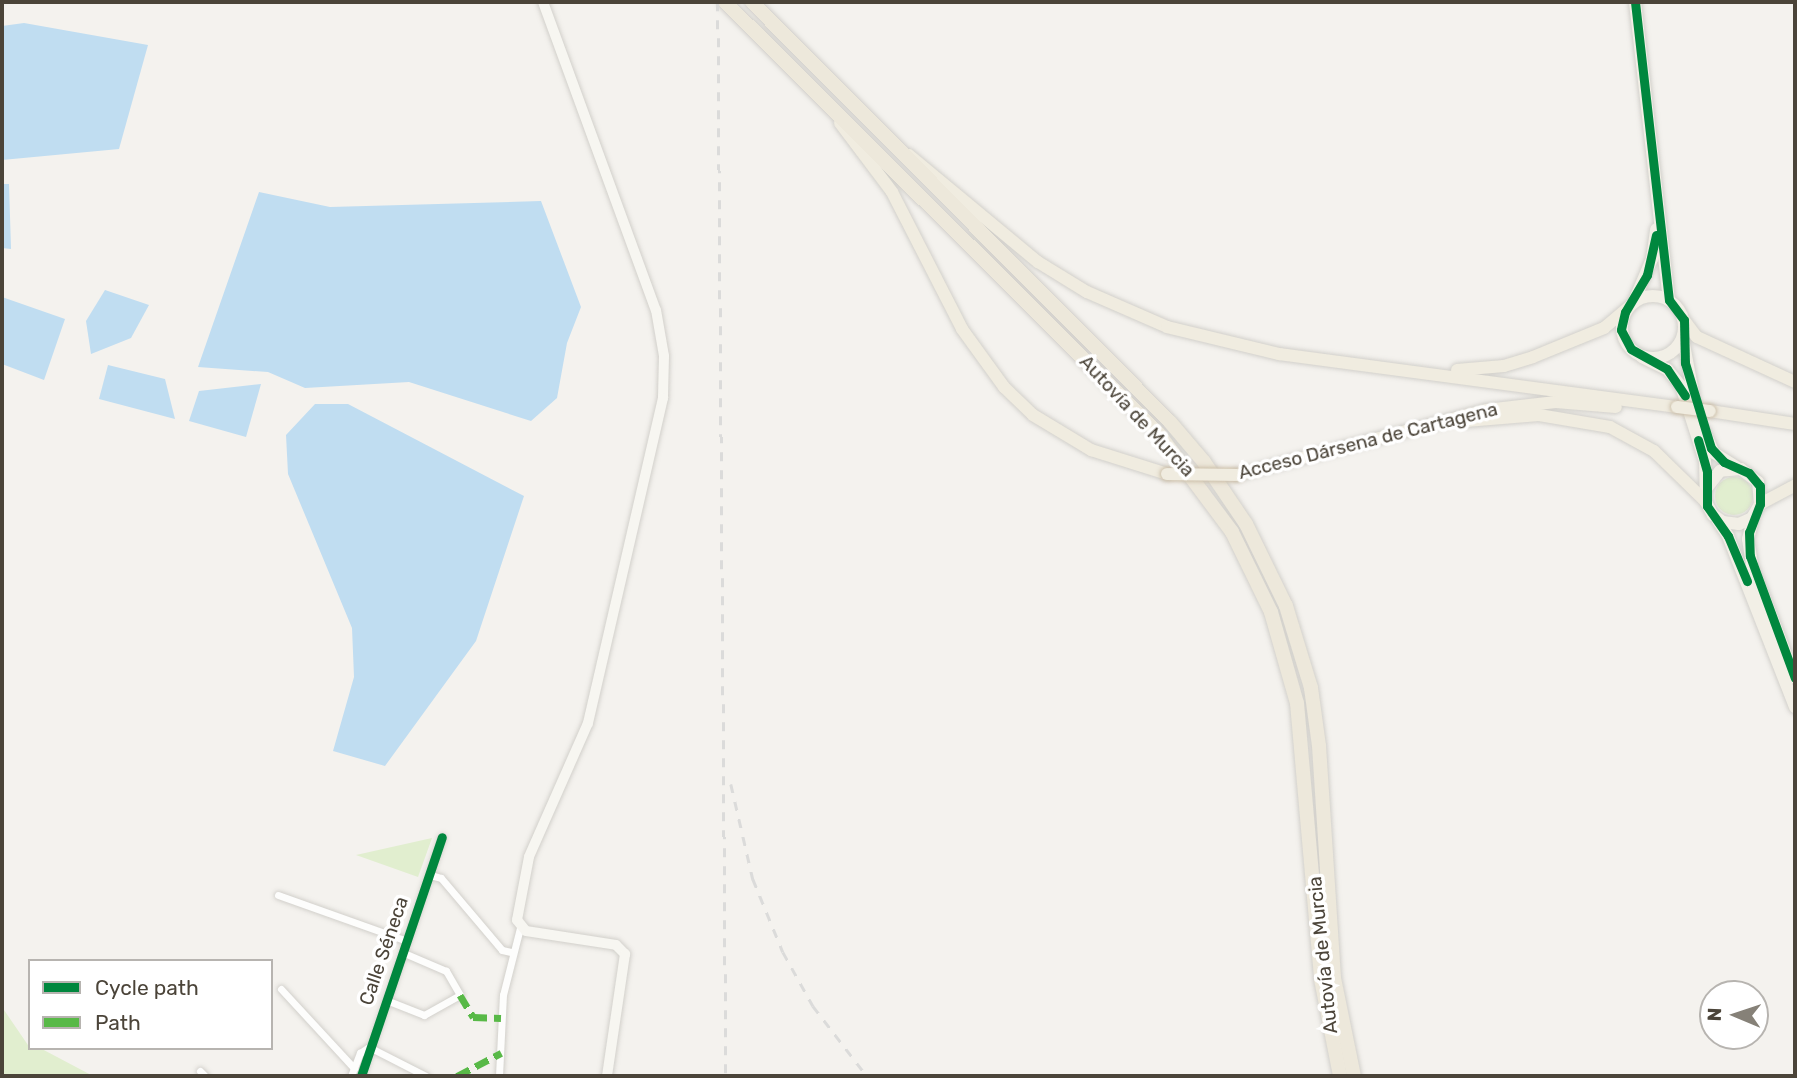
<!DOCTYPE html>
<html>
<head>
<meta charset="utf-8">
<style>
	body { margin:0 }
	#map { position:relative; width:1797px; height:1078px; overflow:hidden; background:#f4f2ee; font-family:Rubik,sans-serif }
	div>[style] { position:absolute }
	.green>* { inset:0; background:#e1eecf }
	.round { border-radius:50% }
	.water>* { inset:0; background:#c0ddf1 }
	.roads { filter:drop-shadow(0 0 2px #d2d0cb) drop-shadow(0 0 2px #d2d0cb) }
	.minor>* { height:7px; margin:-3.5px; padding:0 3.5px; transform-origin:3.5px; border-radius:3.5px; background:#fdfdfc }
	.secondary>* { height:10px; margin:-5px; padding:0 5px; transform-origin:5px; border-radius:5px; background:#f7f6f1 }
	.primary>* { height:12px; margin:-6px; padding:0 6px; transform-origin:6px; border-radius:6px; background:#f2efe6 }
	.primary>.ring { margin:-6px; padding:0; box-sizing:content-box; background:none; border:12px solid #f2efe6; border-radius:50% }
	.trunk>* { height:12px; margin:-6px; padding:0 6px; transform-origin:6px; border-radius:6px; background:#f0ece0 }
	.motorway>* { height:14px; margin:-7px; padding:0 7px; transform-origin:7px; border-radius:7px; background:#ede8db }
	.rail>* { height:2.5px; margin-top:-1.25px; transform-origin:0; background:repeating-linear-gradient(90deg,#dbdbda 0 9px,transparent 0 18px) }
	.bridges { filter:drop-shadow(0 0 2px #ccbfa9) drop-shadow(0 0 2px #ccbfa9) }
	.trunk-bridge>* { height:12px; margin:-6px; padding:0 6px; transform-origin:6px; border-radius:6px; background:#f0ece0 }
	.quiet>* { height:7px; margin-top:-3.5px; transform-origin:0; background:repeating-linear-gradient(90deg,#58b947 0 14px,transparent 0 21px) }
	.cycleway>* { height:9px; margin:-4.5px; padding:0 4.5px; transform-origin:4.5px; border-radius:4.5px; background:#00873e }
	span { translate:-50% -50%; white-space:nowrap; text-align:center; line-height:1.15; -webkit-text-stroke:7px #fff; paint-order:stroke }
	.street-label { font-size:19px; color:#4b4439 }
	.frame { position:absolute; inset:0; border:4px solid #4b4439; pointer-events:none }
	.legend { position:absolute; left:28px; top:959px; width:245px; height:91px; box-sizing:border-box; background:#fff; border:2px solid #b7b4b0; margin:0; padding:9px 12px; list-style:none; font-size:21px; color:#4b4439 }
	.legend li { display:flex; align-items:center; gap:14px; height:35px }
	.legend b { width:35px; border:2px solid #b7b4b0 }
	.north { position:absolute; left:1699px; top:980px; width:70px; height:70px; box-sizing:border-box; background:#fff; border:2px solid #b7b4b0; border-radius:50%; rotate:272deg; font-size:19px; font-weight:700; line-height:28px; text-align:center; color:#4b4439 }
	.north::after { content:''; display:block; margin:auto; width:24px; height:32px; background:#868178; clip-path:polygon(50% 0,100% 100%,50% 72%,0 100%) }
</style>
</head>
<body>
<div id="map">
	<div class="green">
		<i class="round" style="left:1715px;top:477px;width:38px;height:38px"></i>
		<i style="clip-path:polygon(432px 838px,418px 877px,356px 855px)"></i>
		<i style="clip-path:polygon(2px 1007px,30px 1048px,40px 1048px,93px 1076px,2px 1076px)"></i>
	</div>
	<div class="water">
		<i style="clip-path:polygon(24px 23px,148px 45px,119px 149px,2px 160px,2px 26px)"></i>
		<i style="clip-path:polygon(2px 184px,9px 184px,11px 249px,2px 248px)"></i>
		<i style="clip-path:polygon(259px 192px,330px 207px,541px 201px,581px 307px,567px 343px,557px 398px,531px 421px,409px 382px,305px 388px,268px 372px,198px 367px)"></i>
		<i style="clip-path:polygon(105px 290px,149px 305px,131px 338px,91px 354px,86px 321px)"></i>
		<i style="clip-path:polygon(2px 297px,65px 319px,44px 380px,2px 364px)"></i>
		<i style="clip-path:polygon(108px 365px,165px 379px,175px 419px,99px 399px)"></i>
		<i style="clip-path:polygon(261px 384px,246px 437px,189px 421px,199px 391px)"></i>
		<i style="clip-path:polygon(315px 404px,348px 404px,524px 496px,476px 641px,385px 766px,333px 751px,354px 677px,352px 628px,288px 474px,286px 435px)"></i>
	</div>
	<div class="roads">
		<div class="minor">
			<i style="left:430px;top:875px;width:11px;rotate:15deg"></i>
			<i style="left:441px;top:878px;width:94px;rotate:49.7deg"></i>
			<i style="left:502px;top:950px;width:9px;rotate:13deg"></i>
			<i style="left:278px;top:895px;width:137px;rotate:19.6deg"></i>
			<i style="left:281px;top:989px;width:108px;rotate:47.3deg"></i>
			<i style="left:386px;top:1000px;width:41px;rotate:21.5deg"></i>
			<i style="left:424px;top:1015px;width:41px;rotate:-29.1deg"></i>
			<i style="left:460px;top:995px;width:28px;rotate:-120deg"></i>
			<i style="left:446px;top:971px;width:46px;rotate:-156.8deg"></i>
			<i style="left:369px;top:1047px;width:64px;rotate:27deg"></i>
			<i style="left:200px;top:1071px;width:7px;rotate:45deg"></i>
			<i style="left:351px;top:1076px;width:25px;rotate:-69deg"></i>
			<i style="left:360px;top:1053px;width:11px;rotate:-34deg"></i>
			<i style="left:361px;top:1076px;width:252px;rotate:-71.3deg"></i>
			<i style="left:499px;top:1076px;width:81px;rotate:-87.2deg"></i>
			<i style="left:503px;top:995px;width:69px;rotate:-75.8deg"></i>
		</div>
		<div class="secondary">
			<i style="left:543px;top:2px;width:328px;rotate:69.9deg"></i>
			<i style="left:656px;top:310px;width:47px;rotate:80.1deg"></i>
			<i style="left:664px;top:356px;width:42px;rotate:91.4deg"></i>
			<i style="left:663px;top:398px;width:334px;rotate:103deg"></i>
			<i style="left:588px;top:723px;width:146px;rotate:113.8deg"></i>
			<i style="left:529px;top:857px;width:64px;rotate:100.8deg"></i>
			<i style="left:517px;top:920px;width:14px;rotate:51deg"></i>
			<i style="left:526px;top:931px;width:91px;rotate:8.8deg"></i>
			<i style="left:616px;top:945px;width:13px;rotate:45deg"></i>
			<i style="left:625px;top:954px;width:123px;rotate:98.4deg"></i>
		</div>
		<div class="primary">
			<i style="left:1635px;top:2px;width:300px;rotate:83.5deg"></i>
			<i class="ring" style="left:1622px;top:296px;width:50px;height:50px"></i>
			<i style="left:1634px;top:301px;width:46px;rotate:-66.8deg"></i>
			<i style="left:1652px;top:259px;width:30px;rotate:-82deg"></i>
			<i style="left:1683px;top:339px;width:65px;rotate:79.4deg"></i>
			<i style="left:1642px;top:357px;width:28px;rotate:26deg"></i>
			<i style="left:1667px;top:369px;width:22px;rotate:51deg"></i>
			<i style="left:1681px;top:386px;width:79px;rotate:72.3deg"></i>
			<i style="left:1705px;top:461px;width:41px;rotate:88.6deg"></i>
			<i style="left:1706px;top:502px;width:15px;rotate:62deg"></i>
			<i style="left:1713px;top:515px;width:12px;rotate:35deg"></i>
			<i style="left:1723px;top:522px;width:16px;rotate:7deg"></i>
			<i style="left:1739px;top:524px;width:14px;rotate:-25deg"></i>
			<i style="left:1752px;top:518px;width:16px;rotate:-60deg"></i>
			<i style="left:1760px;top:504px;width:22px;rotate:-95deg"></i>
			<i style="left:1758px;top:482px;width:21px;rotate:-143deg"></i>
			<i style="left:1741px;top:469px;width:21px;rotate:175deg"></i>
			<i style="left:1720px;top:471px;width:23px;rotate:128deg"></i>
			<i style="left:1704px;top:430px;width:25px;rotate:67deg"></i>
			<i style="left:1714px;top:453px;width:26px;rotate:32deg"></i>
			<i style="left:1754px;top:515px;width:25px;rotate:104deg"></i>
			<i style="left:1748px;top:539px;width:26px;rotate:81deg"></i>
			<i style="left:1752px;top:565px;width:121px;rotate:69.2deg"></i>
			<i style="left:1718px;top:521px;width:18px;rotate:56deg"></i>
			<i style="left:1728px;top:536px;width:184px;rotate:68.6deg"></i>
		</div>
		<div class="trunk">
			<i style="left:840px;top:123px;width:86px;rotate:53deg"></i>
			<i style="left:892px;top:192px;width:154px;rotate:62.9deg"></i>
			<i style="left:962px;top:329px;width:72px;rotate:54.1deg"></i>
			<i style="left:1004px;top:387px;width:40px;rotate:44deg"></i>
			<i style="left:1033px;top:415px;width:68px;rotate:31.1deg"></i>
			<i style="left:1091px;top:450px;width:80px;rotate:17.5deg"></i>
			<i style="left:909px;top:155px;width:168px;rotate:39.7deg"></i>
			<i style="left:1038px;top:262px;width:57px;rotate:31.5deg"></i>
			<i style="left:1087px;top:292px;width:87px;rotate:23.6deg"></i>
			<i style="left:1167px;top:327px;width:115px;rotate:13.6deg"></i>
			<i style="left:1279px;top:354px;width:402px;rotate:7.6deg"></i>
			<i style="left:1684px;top:320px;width:21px;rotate:53deg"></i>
			<i style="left:1697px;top:337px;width:108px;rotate:24.7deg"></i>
			<i style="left:1457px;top:370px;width:47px;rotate:-4.9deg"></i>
			<i style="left:1504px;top:366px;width:30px;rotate:-17deg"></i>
			<i style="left:1533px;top:357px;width:77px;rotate:-22.2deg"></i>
			<i style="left:1604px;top:328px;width:31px;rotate:-40deg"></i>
			<i style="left:1710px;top:411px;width:86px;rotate:8.7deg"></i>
			<i style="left:1466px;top:421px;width:73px;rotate:-4.7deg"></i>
			<i style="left:1539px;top:415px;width:72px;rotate:9.6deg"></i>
			<i style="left:1610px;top:427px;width:50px;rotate:28.6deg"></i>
			<i style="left:1654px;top:451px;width:73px;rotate:44.4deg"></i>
			<i style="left:1237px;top:475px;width:257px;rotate:-14.6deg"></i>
			<i style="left:1486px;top:410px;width:70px;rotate:-6.5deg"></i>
			<i style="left:1556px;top:402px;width:60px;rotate:4.8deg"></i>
			<i style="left:1760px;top:504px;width:40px;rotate:-28deg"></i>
		</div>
		<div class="motorway">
			<i style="left:725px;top:2px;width:611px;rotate:44.87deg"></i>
			<i style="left:1158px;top:433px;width:124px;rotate:53.2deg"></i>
			<i style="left:1232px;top:532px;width:89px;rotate:64deg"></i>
			<i style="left:1271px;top:612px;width:95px;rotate:74.1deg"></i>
			<i style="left:1297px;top:703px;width:277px;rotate:85deg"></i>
			<i style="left:1321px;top:979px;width:99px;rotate:78.9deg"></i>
			<i style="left:752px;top:2px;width:593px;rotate:45.14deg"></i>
			<i style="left:1170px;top:422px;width:52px;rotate:49.6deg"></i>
			<i style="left:1204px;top:462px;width:75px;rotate:55.9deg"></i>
			<i style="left:1246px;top:524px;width:91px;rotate:64deg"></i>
			<i style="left:1286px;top:606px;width:86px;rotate:73deg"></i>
			<i style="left:1311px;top:688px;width:59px;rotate:82.1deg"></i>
			<i style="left:1319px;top:746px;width:232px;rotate:86.3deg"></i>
			<i style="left:1334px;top:978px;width:100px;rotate:78.5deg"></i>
		</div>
	</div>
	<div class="rail">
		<i style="left:718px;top:2px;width:1074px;rotate:89.57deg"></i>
		<i style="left:731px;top:784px;width:98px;rotate:77deg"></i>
		<i style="left:753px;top:879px;width:79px;rotate:67.7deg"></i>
		<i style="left:783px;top:952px;width:62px;rotate:60.9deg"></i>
		<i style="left:813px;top:1006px;width:88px;rotate:52.4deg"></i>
	</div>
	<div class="bridges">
		<div class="trunk-bridge">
			<i style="left:1677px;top:407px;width:33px;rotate:7deg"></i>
			<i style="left:1167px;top:474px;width:70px;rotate:0.8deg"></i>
		</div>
	</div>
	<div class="quiet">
		<i style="left:460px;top:995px;width:26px;rotate:59deg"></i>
		<i style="left:473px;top:1017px;width:28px;rotate:2deg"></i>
		<i style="left:457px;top:1076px;width:50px;rotate:-27.6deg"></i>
	</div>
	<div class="cycleway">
		<i style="left:1635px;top:2px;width:300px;rotate:83.5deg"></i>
		<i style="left:1669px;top:300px;width:25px;rotate:53deg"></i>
		<i style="left:1684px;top:320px;width:43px;rotate:88.7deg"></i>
		<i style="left:1685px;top:363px;width:89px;rotate:73deg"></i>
		<i style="left:1711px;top:448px;width:19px;rotate:47deg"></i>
		<i style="left:1724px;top:462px;width:27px;rotate:24deg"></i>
		<i style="left:1749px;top:473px;width:17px;rotate:50deg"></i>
		<i style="left:1760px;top:486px;width:18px;rotate:90deg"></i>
		<i style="left:1760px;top:504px;width:30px;rotate:111deg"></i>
		<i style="left:1749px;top:532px;width:24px;rotate:88deg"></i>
		<i style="left:1750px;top:556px;width:130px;rotate:69.8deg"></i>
		<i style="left:1656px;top:235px;width:41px;rotate:102.7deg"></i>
		<i style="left:1647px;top:275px;width:43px;rotate:120.7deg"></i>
		<i style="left:1625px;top:312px;width:18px;rotate:103deg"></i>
		<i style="left:1621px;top:330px;width:21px;rotate:62deg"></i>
		<i style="left:1631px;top:349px;width:41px;rotate:29.1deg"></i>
		<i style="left:1667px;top:369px;width:32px;rotate:56deg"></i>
		<i style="left:1698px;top:440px;width:33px;rotate:74deg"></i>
		<i style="left:1707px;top:472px;width:34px;rotate:90deg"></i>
		<i style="left:1707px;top:506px;width:37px;rotate:55deg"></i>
		<i style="left:1728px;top:536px;width:49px;rotate:67.1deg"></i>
		<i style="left:361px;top:1076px;width:252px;rotate:-71.3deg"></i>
	</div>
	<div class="street-label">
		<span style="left:1137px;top:416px;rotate:47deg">Autovía de Murcia</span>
		<span style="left:1368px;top:441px;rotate:-14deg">Acceso Dársena de Cartagena</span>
		<span style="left:384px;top:951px;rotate:-71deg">Calle Séneca</span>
		<span style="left:1323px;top:955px;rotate:-96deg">Autovía de Murcia</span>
	</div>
	<div class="frame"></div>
	<ul class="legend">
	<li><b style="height:9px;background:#00873e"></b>Cycle path</li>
	<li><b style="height:9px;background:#58b947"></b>Path</li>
	</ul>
	<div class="north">N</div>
</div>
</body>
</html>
